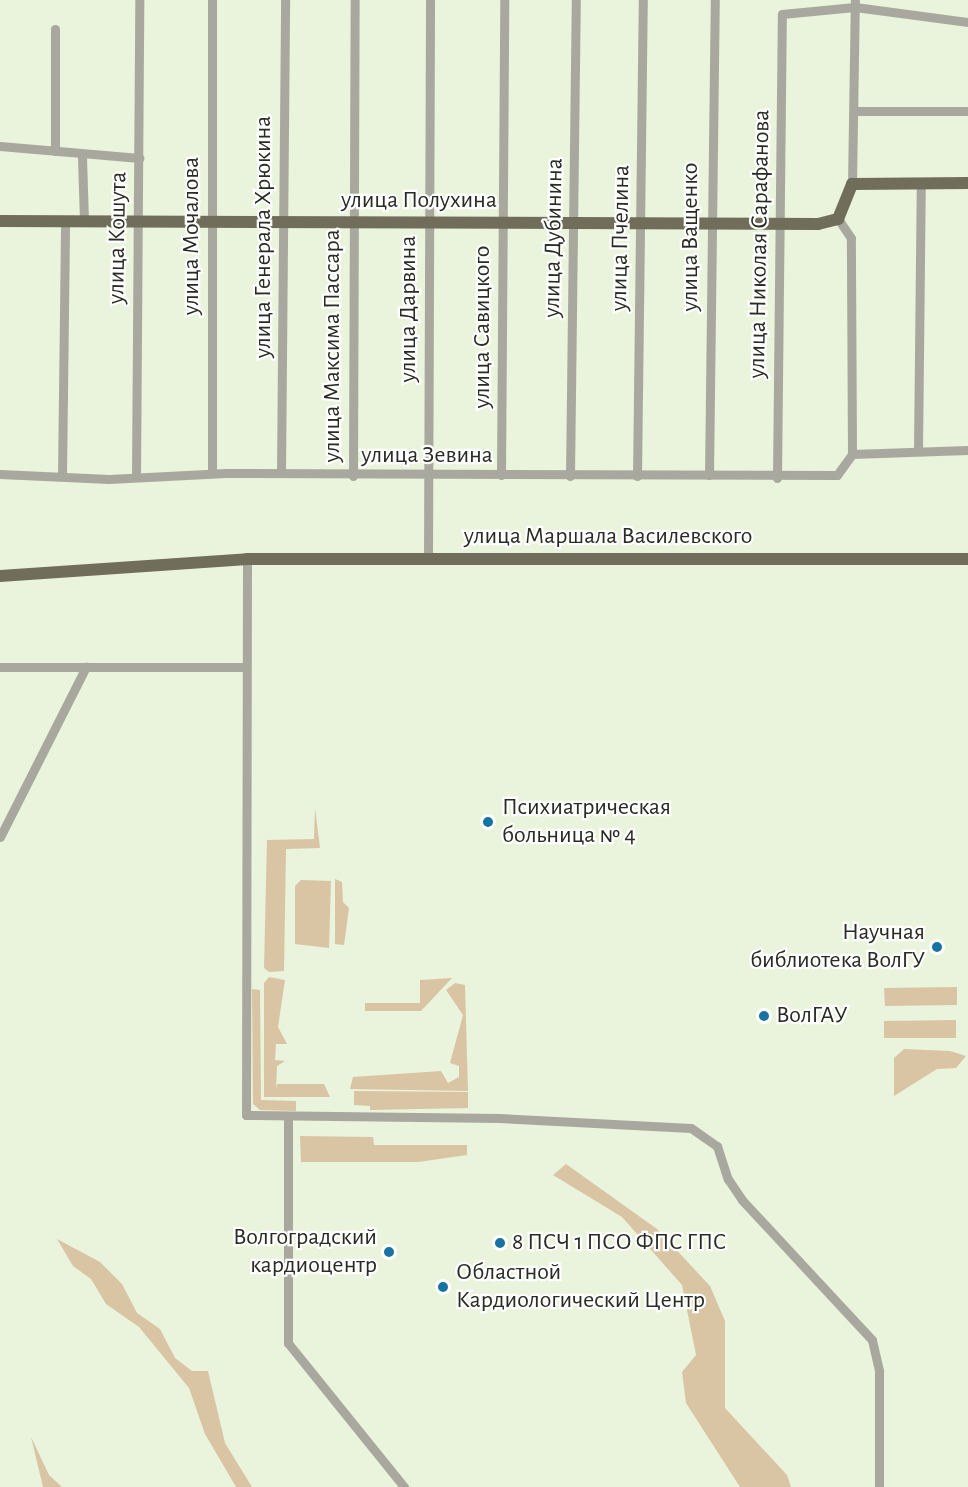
<!DOCTYPE html>
<html>
<head>
<meta charset="utf-8">
<style>
	body { margin:0 }
	#map { position:relative; width:968px; height:1487px; overflow:hidden; background:#eaf3db; font-family:"Alegreya Sans",sans-serif }
	div>[style] { position:absolute }
	.green>* { inset:0; background:#d9c5a4 }
	.minor>* { height:9px; margin:-4.5px; padding:0 4.5px; transform-origin:4.5px; border-radius:4.5px; background:#a9a89e }
	.major>* { height:12px; margin:-6px; padding:0 6px; transform-origin:6px; border-radius:6px; background:#706e5b }
	.dots>* { width:16px; height:16px; translate:-50% -50%; box-sizing:border-box; border:3px solid #fff; border-radius:50% }
	span { translate:-50% -50%; white-space:nowrap; text-align:center; line-height:1.15; -webkit-text-stroke:4.5px #fff; paint-order:stroke }
	.street-label { font-size:24px; color:#282c23 }
	.poi-label { font-size:24px; color:#282c23 }
	.left { translate:0 -50%; text-align:left }
	.right { translate:-100% -50%; text-align:right }
</style>
</head>
<body>
<div id="map">
	<div class="green">
		<i style="clip-path:polygon(315px 808px,320px 848px,286px 849px,284px 971px,269px 972px,264px 968px,267px 840px,314px 839px)"></i>
		<i style="clip-path:polygon(335px 879px,342px 882px,343px 902px,349px 908px,344px 945px,335px 944px)"></i>
		<i style="clip-path:polygon(301px 880px,331px 881px,329px 948px,295px 944px,295px 886px)"></i>
		<i style="clip-path:polygon(269px 977px,285px 980px,278px 1027px,287px 1044px,276px 1044px,275px 1060px,285px 1061px,277px 1066px,276px 1090px,277px 1084px,324px 1084px,330px 1097px,264px 1097px,264px 983px)"></i>
		<i style="clip-path:polygon(452px 978px,421px 1011px,365px 1011px,365px 1003px,420px 1003px,420px 980px)"></i>
		<i style="clip-path:polygon(455px 983px,465px 985px,468px 1091px,350px 1089px,353px 1077px,441px 1071px,448px 1083px,459px 1077px,459px 1066px,450px 1063px,463px 1015px,446px 990px)"></i>
		<i style="clip-path:polygon(957px 987px,957px 1005px,885px 1006px,884px 988px)"></i>
		<i style="clip-path:polygon(252px 989px,260px 990px,261px 1100px,296px 1101px,296px 1111px,260px 1110px,253px 1104px)"></i>
		<i style="clip-path:polygon(956px 1020px,956px 1038px,884px 1038px,884px 1021px)"></i>
		<i style="clip-path:polygon(904px 1049px,950px 1051px,966px 1056px,956px 1068px,937px 1069px,894px 1096px,894px 1058px)"></i>
		<i style="clip-path:polygon(354px 1091px,468px 1092px,468px 1108px,370px 1110px,370px 1106px,354px 1105px)"></i>
		<i style="clip-path:polygon(300px 1136px,373px 1137px,374px 1145px,467px 1145px,467px 1155px,418px 1162px,301px 1162px)"></i>
		<i style="clip-path:polygon(566px 1164px,657px 1229px,710px 1286px,725px 1321px,725px 1408px,787px 1475px,791px 1487px,740px 1487px,686px 1403px,682px 1372px,696px 1355px,682px 1285px,622px 1217px,553px 1175px)"></i>
		<i style="clip-path:polygon(57px 1239px,100px 1262px,122px 1284px,137px 1313px,160px 1329px,175px 1358px,192px 1371px,208px 1371px,225px 1443px,252px 1487px,236px 1487px,205px 1434px,189px 1388px,139px 1327px,106px 1304px,91px 1279px,73px 1266px)"></i>
		<i style="clip-path:polygon(31px 1437px,49px 1475px,62px 1487px,43px 1487px)"></i>
	</div>
	<div class="minor">
		<i style="left:55px;top:29px;width:122px;rotate:90deg"></i>
		<i style="left:854px;top:111px;width:114px"></i>
		<i style="left:0;top:146px;width:140px;rotate:4.9deg"></i>
		<i style="left:82px;top:157px;width:65px;rotate:88.2deg"></i>
		<i style="left:852px;top:184px;width:184px;rotate:-89.1deg"></i>
		<i style="left:918px;top:451px;width:268px;rotate:-89.4deg"></i>
		<i style="left:852px;top:454px;width:116px;rotate:-2deg"></i>
		<i style="left:212px;top:473px;width:473px;rotate:-90deg"></i>
		<i style="left:281px;top:473px;width:473px;rotate:-89.5deg"></i>
		<i style="left:0;top:474px;width:109px;rotate:2.6deg"></i>
		<i style="left:109px;top:479px;width:117px;rotate:-2.9deg"></i>
		<i style="left:226px;top:473px;width:611px;rotate:0.19deg"></i>
		<i style="left:837px;top:475px;width:26px;rotate:-54deg"></i>
		<i style="left:852px;top:454px;width:216px;rotate:-90.3deg"></i>
		<i style="left:851px;top:238px;width:23px;rotate:-124deg"></i>
		<i style="left:501px;top:475px;width:475px;rotate:-89.6deg"></i>
		<i style="left:709px;top:475px;width:475px;rotate:-89.3deg"></i>
		<i style="left:62px;top:476px;width:254px;rotate:-89.3deg"></i>
		<i style="left:353px;top:476px;width:476px;rotate:-89.8deg"></i>
		<i style="left:570px;top:476px;width:476px;rotate:-89.3deg"></i>
		<i style="left:637px;top:476px;width:476px;rotate:-89.3deg"></i>
		<i style="left:136px;top:477px;width:477px;rotate:-89.6deg"></i>
		<i style="left:777px;top:478px;width:464px;rotate:-89.4deg"></i>
		<i style="left:782px;top:14px;width:73px;rotate:-5.5deg"></i>
		<i style="left:855px;top:7px;width:114px;rotate:7.6deg"></i>
		<i style="left:428px;top:558px;width:558px;rotate:-89.79deg"></i>
		<i style="left:247px;top:559px;width:556px;rotate:90.1deg"></i>
		<i style="left:246px;top:1115px;width:253px;rotate:0.7deg"></i>
		<i style="left:499px;top:1118px;width:192px;rotate:3deg"></i>
		<i style="left:691px;top:1128px;width:32px;rotate:35deg"></i>
		<i style="left:717px;top:1146px;width:35px;rotate:72deg"></i>
		<i style="left:728px;top:1179px;width:25px;rotate:56deg"></i>
		<i style="left:742px;top:1200px;width:191px;rotate:47.1deg"></i>
		<i style="left:872px;top:1340px;width:32px;rotate:77deg"></i>
		<i style="left:879px;top:1371px;width:116px;rotate:90deg"></i>
		<i style="left:0;top:667px;width:244px"></i>
		<i style="left:0;top:837px;width:191px;rotate:-63.2deg"></i>
		<i style="left:288px;top:1118px;width:225px;rotate:90deg"></i>
		<i style="left:288px;top:1343px;width:185px;rotate:51.1deg"></i>
	</div>
	<div class="major">
		<i style="left:0;top:221px;width:818px;rotate:0.21deg"></i>
		<i style="left:818px;top:224px;width:21px;rotate:-14deg"></i>
		<i style="left:838px;top:219px;width:38px;rotate:-68deg"></i>
		<i style="left:852px;top:184px;width:116px;rotate:-0.5deg"></i>
		<i style="left:0;top:576px;width:248px;rotate:-3.9deg"></i>
		<i style="left:247px;top:559px;width:721px"></i>
	</div>
	<div class="dots">
		<i style="left:488px;top:822px;background:#1774a2"></i>
		<i style="left:937px;top:947px;background:#1774a2"></i>
		<i style="left:764px;top:1016px;background:#1774a2"></i>
		<i style="left:500px;top:1243px;background:#1774a2"></i>
		<i style="left:389px;top:1252px;background:#1774a2"></i>
		<i style="left:443px;top:1287px;background:#1774a2"></i>
	</div>
	<div class="street-label">
		<span style="left:419px;top:201px">улица Полухина</span>
		<span style="left:192px;top:236px;rotate:-90deg">улица Мочалова</span>
		<span style="left:264px;top:237px;rotate:-90deg">улица Генерала Хрюкина</span>
		<span style="left:691px;top:237px;rotate:-90deg">улица Ващенко</span>
		<span style="left:118px;top:238px;rotate:-89deg">улица Кошута</span>
		<span style="left:554px;top:238px;rotate:-89deg">улица Дубинина</span>
		<span style="left:621px;top:238px;rotate:-89deg">улица Пчелина</span>
		<span style="left:760px;top:244px;rotate:-89deg">улица Николая Сарафанова</span>
		<span style="left:409px;top:309px;rotate:-90deg">улица Дарвина</span>
		<span style="left:483px;top:327px;rotate:-90deg">улица Савицкого</span>
		<span style="left:333px;top:346px;rotate:-90deg">улица Максима Пассара</span>
		<span style="left:427px;top:456px">улица Зевина</span>
		<span style="left:608px;top:537px">улица Маршала Василевского</span>
	</div>
	<div class="poi-label">
		<span class="left" style="left:502px;top:822px">Психиатрическая<br>больница № 4</span>
		<span class="right" style="left:925px;top:947px">Научная<br>библиотека ВолГУ</span>
		<span class="left" style="left:776px;top:1016px">ВолГАУ</span>
		<span class="right" style="left:377px;top:1252px">Волгоградский<br>кардиоцентр</span>
		<span class="left" style="left:512px;top:1243px">8 ПСЧ 1 ПСО ФПС ГПС</span>
		<span class="left" style="left:456px;top:1287px">Областной<br>Кардиологический Центр</span>
	</div>
</div>
</body>
</html>
